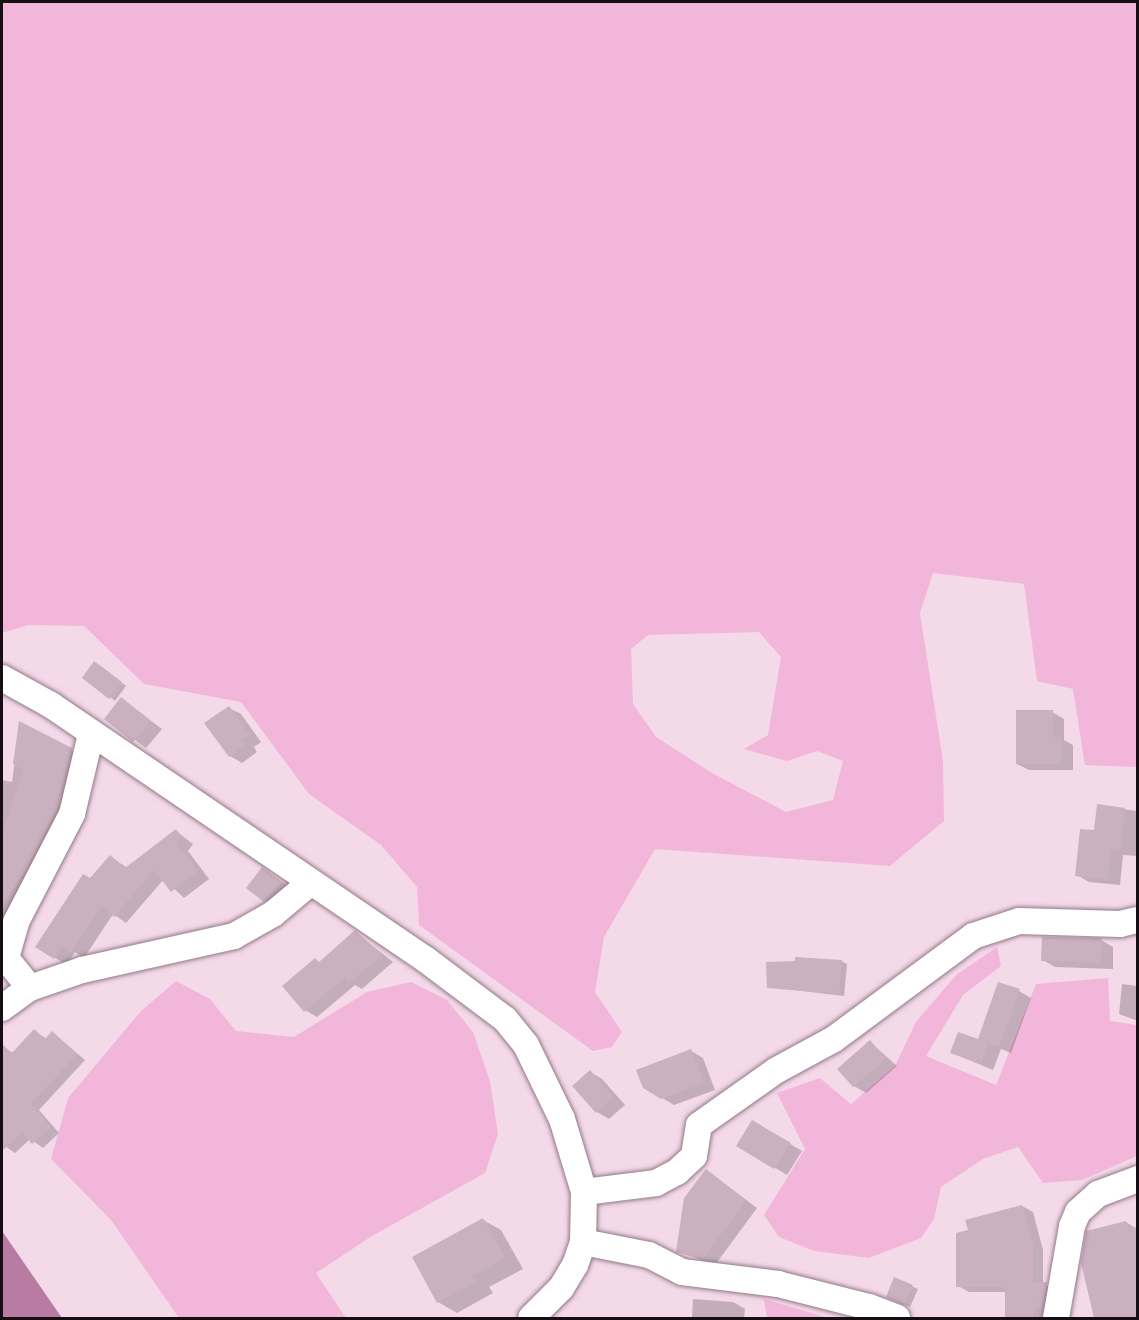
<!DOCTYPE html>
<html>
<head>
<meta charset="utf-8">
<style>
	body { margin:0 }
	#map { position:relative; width:1139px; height:1320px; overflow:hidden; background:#f4d9e9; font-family:"IBM Plex Sans",sans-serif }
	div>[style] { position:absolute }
	.green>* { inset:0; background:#f3b6db }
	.water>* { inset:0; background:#b87ba1 }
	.shadow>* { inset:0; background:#0003 }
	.building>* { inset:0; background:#cbb1c0 }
	.roads { filter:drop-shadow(0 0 2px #927988) drop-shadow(0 0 2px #927988) }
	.minor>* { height:26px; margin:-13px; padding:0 13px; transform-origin:13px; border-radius:13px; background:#fff }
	span { translate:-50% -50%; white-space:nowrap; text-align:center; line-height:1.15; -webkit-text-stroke:4.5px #fee8f5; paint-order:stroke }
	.frame { position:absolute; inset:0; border:3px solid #170e13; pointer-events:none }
</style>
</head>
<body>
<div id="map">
	<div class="green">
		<i style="clip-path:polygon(evenodd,2px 2px,1137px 2px,1137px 767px,1085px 765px,1073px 689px,1037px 681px,1024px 584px,933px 573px,920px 613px,943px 761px,944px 821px,890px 866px,655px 849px,604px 937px,595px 992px,622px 1032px,612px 1047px,593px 1051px,419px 925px,417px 887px,381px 845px,309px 794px,241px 702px,144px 684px,84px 626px,28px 625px,2px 633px,2px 2px,759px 632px,781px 657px,768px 735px,744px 749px,787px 761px,817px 751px,843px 761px,833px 800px,786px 812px,712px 773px,656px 737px,633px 704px,631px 649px,648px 635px,759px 632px)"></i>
		<i style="clip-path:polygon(997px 947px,1001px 966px,963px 995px,926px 1056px,996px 1085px,1036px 984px,1108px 978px,1110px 1021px,1137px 1025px,1137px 1156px,1082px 1180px,1043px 1183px,1018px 1147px,983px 1159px,941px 1187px,934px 1219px,921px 1238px,869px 1258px,814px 1251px,779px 1237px,764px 1215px,805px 1149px,777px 1093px,820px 1078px,851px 1104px,895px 1066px,916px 1022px,956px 975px)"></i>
		<i style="clip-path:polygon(176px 981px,210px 999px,236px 1031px,294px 1037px,367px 992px,411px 982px,447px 1000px,473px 1032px,490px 1081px,498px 1134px,485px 1173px,372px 1236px,316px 1273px,346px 1318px,179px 1318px,111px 1220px,51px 1159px,68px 1098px,141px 1011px)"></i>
		<i style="clip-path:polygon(764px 1299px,828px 1318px,767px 1318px)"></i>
	</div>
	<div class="water">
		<i style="clip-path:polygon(2px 1231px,62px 1318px,2px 1318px)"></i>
	</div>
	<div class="shadow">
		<i style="clip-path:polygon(100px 666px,126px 686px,115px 701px,110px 697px)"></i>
		<i style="clip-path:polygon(122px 699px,162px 729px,146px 748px,106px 719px)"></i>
		<i style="clip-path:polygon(229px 708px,241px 714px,261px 742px,254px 747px,257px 752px,242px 763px,230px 756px)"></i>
		<i style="clip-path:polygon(1052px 712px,1064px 719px,1064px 740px,1073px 745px,1073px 770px,1029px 770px,1017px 764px)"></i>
		<i style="clip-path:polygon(20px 723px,82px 756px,37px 875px,2px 925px,2px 780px,12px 782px)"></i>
		<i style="clip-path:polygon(1098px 806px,1138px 811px,1138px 856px,1123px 855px,1120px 885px,1089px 882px,1077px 875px,1095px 832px)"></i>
		<i style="clip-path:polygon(176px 831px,193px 844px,188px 851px,209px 879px,184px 898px,164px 879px,126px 923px,113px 914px,84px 958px,75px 952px,67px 965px,37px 947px,110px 857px,128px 868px)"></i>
		<i style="clip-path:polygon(268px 872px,286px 885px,270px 904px,265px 901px)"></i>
		<i style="clip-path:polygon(355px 932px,393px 962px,362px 989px,355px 985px,317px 1017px,305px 1010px,320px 963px)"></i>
		<i style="clip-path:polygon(1101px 940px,1113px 947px,1113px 969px,1055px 967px,1043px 960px)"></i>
		<i style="clip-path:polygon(841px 961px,847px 964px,844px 996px,768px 987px)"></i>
		<i style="clip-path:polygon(1122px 984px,1138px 986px,1138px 1021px,1119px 1014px)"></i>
		<i style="clip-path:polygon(1019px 991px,1031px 998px,1011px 1053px,1001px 1049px,993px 1070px,952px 1053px,978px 1040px)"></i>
		<i style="clip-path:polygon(34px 1031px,47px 1039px,53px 1033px,85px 1060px,39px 1110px,59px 1133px,43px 1148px,30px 1139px,15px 1153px,2px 1144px,2px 1048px,14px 1053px)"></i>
		<i style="clip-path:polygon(870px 1042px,897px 1066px,866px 1093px,854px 1086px)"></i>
		<i style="clip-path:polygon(691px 1051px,703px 1058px,715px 1090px,674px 1105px,644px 1087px)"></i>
		<i style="clip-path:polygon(590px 1072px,602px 1079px,625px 1105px,609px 1119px,597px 1112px)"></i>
		<i style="clip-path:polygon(753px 1122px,802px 1151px,787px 1175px,738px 1145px)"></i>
		<i style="clip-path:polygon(707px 1171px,757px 1208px,715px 1265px,677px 1251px)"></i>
		<i style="clip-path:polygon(1022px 1206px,1033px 1212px,1043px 1250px,1043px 1284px,1057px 1290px,1053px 1314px,1043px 1314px,1043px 1318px,1007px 1318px,1007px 1292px,969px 1292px,958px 1286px,969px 1231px)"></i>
		<i style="clip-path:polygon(483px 1220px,501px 1230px,523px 1269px,489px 1287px,493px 1293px,457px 1313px,438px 1302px,414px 1258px)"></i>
		<i style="clip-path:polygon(1126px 1222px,1137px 1229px,1138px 1318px,1095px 1318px,1082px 1263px)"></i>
		<i style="clip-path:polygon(895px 1279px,918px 1289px,910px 1307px,893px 1300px)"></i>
		<i style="clip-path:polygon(693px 1299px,733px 1302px,745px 1309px,744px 1318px,692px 1318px)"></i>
	</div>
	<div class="building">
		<i style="clip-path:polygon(94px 661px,122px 682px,109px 699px,82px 678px)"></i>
		<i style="clip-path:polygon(121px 697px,151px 721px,133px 742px,104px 719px)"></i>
		<i style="clip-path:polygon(229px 706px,250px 735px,243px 740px,246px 745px,229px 757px,204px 723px)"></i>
		<i style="clip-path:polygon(1016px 710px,1053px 710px,1053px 737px,1062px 737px,1061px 764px,1016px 764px)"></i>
		<i style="clip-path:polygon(19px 721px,72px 748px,58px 809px,27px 869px,2px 905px,2px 834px,24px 770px,13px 764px)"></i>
		<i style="clip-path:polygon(1097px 804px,1125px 808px,1120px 850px,1111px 849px,1108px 880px,1075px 876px,1080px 829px,1094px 830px)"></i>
		<i style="clip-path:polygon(176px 829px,182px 837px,176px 843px,198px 871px,171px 892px,154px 870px,114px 917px,102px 906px,71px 952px,62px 946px,54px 959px,35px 947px,83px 874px,90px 878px,110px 855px,125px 868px)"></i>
		<i style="clip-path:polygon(262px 867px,281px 881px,264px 902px,246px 888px)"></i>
		<i style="clip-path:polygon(355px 930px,382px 955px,349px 983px,344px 978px,304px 1012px,282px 986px,315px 958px,319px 962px)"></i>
		<i style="clip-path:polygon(1042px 937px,1102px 938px,1101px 963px,1041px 961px)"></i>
		<i style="clip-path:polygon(795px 957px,842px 960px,839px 994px,767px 988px,766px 962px,795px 961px)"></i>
		<i style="clip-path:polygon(998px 982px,1020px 989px,999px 1047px,988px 1043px,981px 1064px,950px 1053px,958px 1032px,978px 1039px)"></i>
		<i style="clip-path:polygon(34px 1029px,45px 1039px,52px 1031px,77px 1054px,31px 1104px,51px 1127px,32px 1144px,22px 1132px,2px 1151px,2px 1044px,12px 1053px)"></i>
		<i style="clip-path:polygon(870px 1040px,886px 1059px,853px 1087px,837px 1069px)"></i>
		<i style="clip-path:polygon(691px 1049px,704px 1083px,661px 1099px,643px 1088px,636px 1070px)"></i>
		<i style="clip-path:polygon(590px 1070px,613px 1097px,596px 1113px,572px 1086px)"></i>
		<i style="clip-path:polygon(752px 1120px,791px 1143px,774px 1169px,736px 1146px)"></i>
		<i style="clip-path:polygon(706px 1169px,746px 1200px,703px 1259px,676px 1252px,684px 1198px)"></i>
		<i style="clip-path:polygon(1022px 1205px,1033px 1243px,1033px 1283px,1047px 1282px,1042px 1308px,1033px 1309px,1033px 1318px,1005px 1318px,1005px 1287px,956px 1287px,956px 1233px,968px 1230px,965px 1220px)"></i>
		<i style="clip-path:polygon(483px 1218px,505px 1258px,472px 1276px,476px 1282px,437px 1303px,412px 1257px)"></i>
		<i style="clip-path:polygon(1126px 1221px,1129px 1230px,1137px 1227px,1137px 1318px,1094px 1318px,1081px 1263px,1086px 1231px)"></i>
		<i style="clip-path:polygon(894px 1277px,913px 1285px,904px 1305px,886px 1297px)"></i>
	</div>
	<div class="roads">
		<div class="minor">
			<i style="left:2px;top:678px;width:56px;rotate:28.9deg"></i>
			<i style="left:51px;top:705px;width:452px;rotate:34.2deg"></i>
			<i style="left:425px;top:959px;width:100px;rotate:36.9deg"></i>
			<i style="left:505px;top:1019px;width:33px;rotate:51deg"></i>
			<i style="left:526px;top:1045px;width:82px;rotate:64.1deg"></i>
			<i style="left:562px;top:1119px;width:76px;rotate:73.2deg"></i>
			<i style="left:584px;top:1192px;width:50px;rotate:91.1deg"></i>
			<i style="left:583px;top:1242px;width:24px;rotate:109deg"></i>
			<i style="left:575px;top:1265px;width:27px;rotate:121deg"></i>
			<i style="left:561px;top:1288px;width:42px;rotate:135deg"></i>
			<i style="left:30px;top:988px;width:38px;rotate:-129deg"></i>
			<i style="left:6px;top:958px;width:37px;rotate:-74deg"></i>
			<i style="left:16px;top:922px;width:122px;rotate:-62.6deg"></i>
			<i style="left:72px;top:814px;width:82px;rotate:-76.6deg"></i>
			<i style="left:2px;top:1008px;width:34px;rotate:-36deg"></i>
			<i style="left:30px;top:988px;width:55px;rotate:-19.1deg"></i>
			<i style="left:82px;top:970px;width:156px;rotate:-12.6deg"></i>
			<i style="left:234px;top:936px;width:45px;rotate:-29.4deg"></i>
			<i style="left:273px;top:914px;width:48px;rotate:-40deg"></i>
			<i style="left:584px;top:1192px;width:73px;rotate:-7.1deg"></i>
			<i style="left:656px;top:1183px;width:24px;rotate:-28deg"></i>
			<i style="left:677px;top:1172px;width:23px;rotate:-43deg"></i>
			<i style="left:694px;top:1156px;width:31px;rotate:-81deg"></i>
			<i style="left:699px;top:1125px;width:95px;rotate:-35.2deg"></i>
			<i style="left:777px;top:1070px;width:65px;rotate:-28.5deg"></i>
			<i style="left:834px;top:1039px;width:173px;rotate:-36.5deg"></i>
			<i style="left:973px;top:936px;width:48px;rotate:-18.1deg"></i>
			<i style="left:1019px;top:921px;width:101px;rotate:1.7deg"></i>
			<i style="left:1120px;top:924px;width:18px;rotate:-13deg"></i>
			<i style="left:583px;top:1242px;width:67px;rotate:11.1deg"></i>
			<i style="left:649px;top:1255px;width:37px;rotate:27deg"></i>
			<i style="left:682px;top:1272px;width:97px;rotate:7.1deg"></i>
			<i style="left:778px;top:1284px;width:94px;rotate:14.2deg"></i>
			<i style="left:869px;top:1307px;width:30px;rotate:21deg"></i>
			<i style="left:1056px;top:1318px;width:93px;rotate:-80.1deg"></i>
			<i style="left:1072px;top:1226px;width:15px;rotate:-67deg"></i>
			<i style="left:1078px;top:1212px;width:27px;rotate:-42deg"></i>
			<i style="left:1098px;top:1194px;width:43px;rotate:-20.6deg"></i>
		</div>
	</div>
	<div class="frame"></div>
</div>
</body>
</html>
